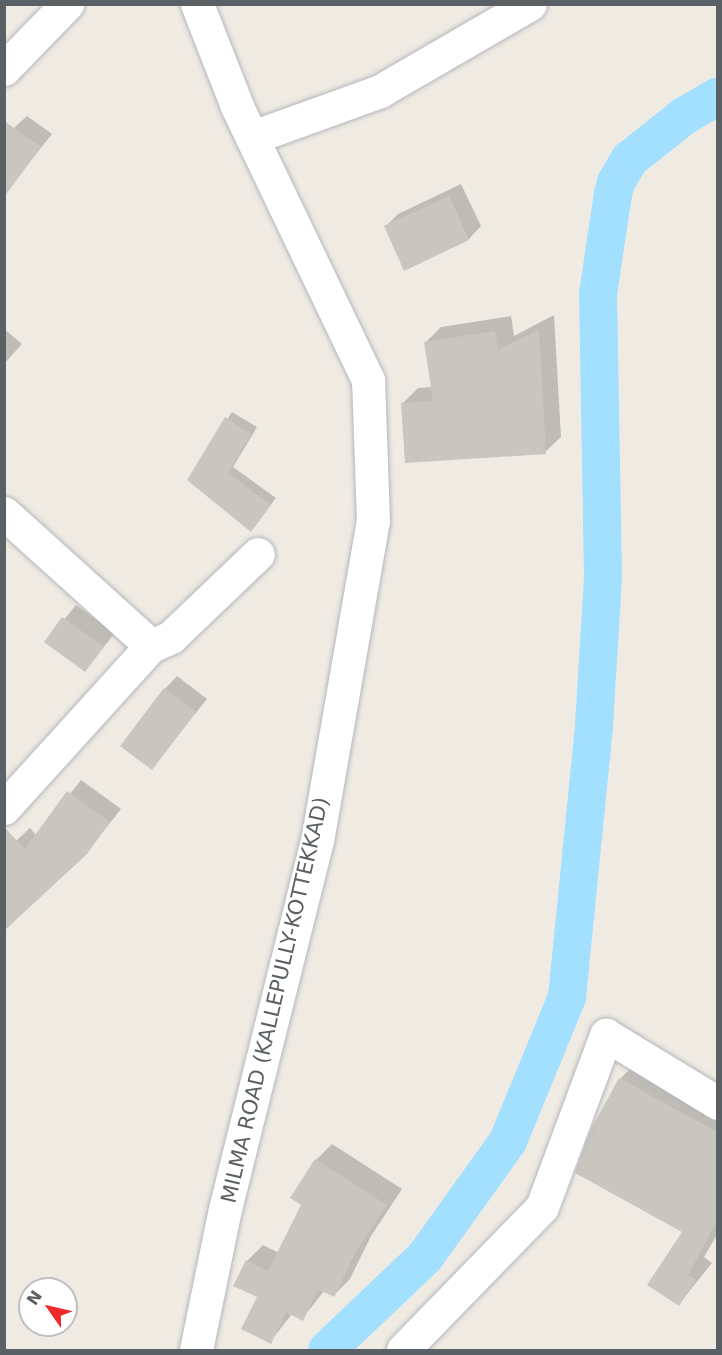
<!DOCTYPE html>
<html>
<head>
<meta charset="utf-8">
<style>
	body { margin:0 }
	#map { position:relative; width:722px; height:1355px; overflow:hidden; background:#efebe3; font-family:"DejaVu Sans",sans-serif }
	div>[style] { position:absolute }
	.shadow>* { inset:0; background:#0003 }
	.canal>* { height:38px; margin:-19px; padding:0 19px; transform-origin:19px; border-radius:19px; background:#a3dfff }
	.building>* { inset:0; background:#c9c6c0 }
	.roads { filter:drop-shadow(0 0 2px #b4b7bb) drop-shadow(0 0 2px #b4b7bb) }
	.street>* { height:33px; margin:-16.5px; padding:0 16.5px; transform-origin:16.5px; border-radius:16.5px; background:#fff }
	.secondary>* { height:33px; margin:-16.5px; padding:0 16.5px; transform-origin:16.5px; border-radius:16.5px; background:#fff }
	span { translate:-50% -50%; white-space:nowrap; text-align:center; line-height:1.15; -webkit-text-stroke:4.5px #fff; paint-order:stroke }
	.street-label { font-size:21px; color:#5b6064 }
	.frame { position:absolute; inset:0; border:6px solid #5b6064; pointer-events:none }
	.north { position:absolute; left:18px; top:1277px; width:60px; height:60px; box-sizing:border-box; background:#fff; border:2px solid #bdbfc1; border-radius:50%; rotate:304deg; font-size:16px; font-weight:700; line-height:24px; text-align:center; color:#5b6064 }
	.north::after { content:''; display:block; margin:auto; width:21px; height:27px; background:#ee2a2c; clip-path:polygon(50% 0,100% 100%,50% 72%,0 100%) }
</style>
</head>
<body>
<div id="map">
	<div class="shadow">
		<i style="clip-path:polygon(27px 116px,52px 134px,17px 178px,14px 128px)"></i>
		<i style="clip-path:polygon(461px 184px,481px 226px,469px 239px,405px 269px,385px 227px,398px 214px)"></i>
		<i style="clip-path:polygon(554px 315px,561px 437px,545px 452px,402px 404px,418px 388px,432px 387px,426px 342px,441px 327px,511px 316px,514px 336px)"></i>
		<i style="clip-path:polygon(4px 329px,22px 344px,4px 364px)"></i>
		<i style="clip-path:polygon(232px 412px,257px 427px,233px 467px,276px 498px,251px 530px,189px 479px)"></i>
		<i style="clip-path:polygon(76px 605px,115px 633px,85px 670px,46px 642px)"></i>
		<i style="clip-path:polygon(177px 676px,207px 699px,152px 768px,165px 689px)"></i>
		<i style="clip-path:polygon(81px 780px,121px 809px,86px 853px,4px 852px,30px 828px,37px 836px)"></i>
		<i style="clip-path:polygon(637px 1062px,718px 1106px,718px 1233px,704px 1257px,712px 1263px,679px 1304px,684px 1231px,620px 1079px)"></i>
		<i style="clip-path:polygon(332px 1144px,402px 1189px,371px 1236px,350px 1279px,334px 1295px,325px 1290px,302px 1319px,292px 1314px,270px 1342px,247px 1261px,263px 1245px,279px 1253px,303px 1204px,316px 1160px)"></i>
	</div>
	<div class="canal">
		<i style="left:327px;top:1350px;width:135px;rotate:-43.5deg"></i>
		<i style="left:425px;top:1257px;width:143px;rotate:-54.4deg"></i>
		<i style="left:508px;top:1141px;width:156px;rotate:-67.7deg"></i>
		<i style="left:567px;top:997px;width:273px;rotate:-84.3deg"></i>
		<i style="left:594px;top:725px;width:148px;rotate:-86.5deg"></i>
		<i style="left:603px;top:577px;width:283px;rotate:-91deg"></i>
		<i style="left:598px;top:294px;width:101px;rotate:-81.5deg"></i>
		<i style="left:613px;top:194px;width:12px;rotate:-76deg"></i>
		<i style="left:616px;top:182px;width:27px;rotate:-59deg"></i>
		<i style="left:630px;top:159px;width:69px;rotate:-38.5deg"></i>
		<i style="left:684px;top:116px;width:39px;rotate:-30deg"></i>
	</div>
	<div class="building">
		<i style="clip-path:polygon(4px 121px,41px 147px,4px 197px)"></i>
		<i style="clip-path:polygon(449px 196px,469px 240px,404px 271px,384px 226px)"></i>
		<i style="clip-path:polygon(539px 329px,546px 454px,405px 463px,401px 403px,433px 401px,424px 342px,495px 331px,498px 350px)"></i>
		<i style="clip-path:polygon(225px 417px,251px 434px,228px 473px,271px 505px,251px 532px,187px 480px)"></i>
		<i style="clip-path:polygon(62px 617px,104px 647px,85px 672px,44px 642px)"></i>
		<i style="clip-path:polygon(164px 688px,196px 712px,152px 770px,120px 746px)"></i>
		<i style="clip-path:polygon(67px 791px,110px 822px,87px 854px,4px 931px,4px 827px,25px 849px)"></i>
		<i style="clip-path:polygon(619px 1078px,717px 1132px,717px 1221px,688px 1275px,696px 1280px,679px 1306px,647px 1285px,682px 1232px,575px 1173px,591px 1129px)"></i>
		<i style="clip-path:polygon(315px 1159px,387px 1205px,355px 1253px,334px 1297px,318px 1289px,303px 1321px,286px 1312px,271px 1344px,241px 1329px,257px 1297px,233px 1286px,246px 1260px,268px 1271px,301px 1205px,290px 1198px)"></i>
	</div>
	<div class="roads">
		<div class="street">
			<i style="left:4px;top:69px;width:91px;rotate:-45.9deg"></i>
			<i style="left:253px;top:137px;width:135px;rotate:-19.9deg"></i>
			<i style="left:380px;top:91px;width:173px;rotate:-30.1deg"></i>
			<i style="left:4px;top:513px;width:198px;rotate:42.1deg"></i>
			<i style="left:4px;top:808px;width:219px;rotate:-47.8deg"></i>
			<i style="left:151px;top:646px;width:22px;rotate:-24deg"></i>
			<i style="left:171px;top:637px;width:120px;rotate:-43.7deg"></i>
			<i style="left:403px;top:1350px;width:199px;rotate:-45.8deg"></i>
			<i style="left:542px;top:1207px;width:184px;rotate:-69.6deg"></i>
			<i style="left:606px;top:1035px;width:131px;rotate:31.3deg"></i>
		</div>
		<div class="secondary">
			<i style="left:196px;top:1350px;width:144px;rotate:-78.4deg"></i>
			<i style="left:225px;top:1209px;width:379px;rotate:-76deg"></i>
			<i style="left:317px;top:841px;width:325px;rotate:-80.1deg"></i>
			<i style="left:373px;top:521px;width:141px;rotate:-92deg"></i>
			<i style="left:368px;top:380px;width:304px;rotate:-115.6deg"></i>
			<i style="left:237px;top:106px;width:110px;rotate:-111.4deg"></i>
		</div>
	</div>
	<div class="street-label">
		<span style="left:275px;top:1000px;rotate:-77deg">MILMA ROAD (KALLEPULLY-KOTTEKKAD)</span>
	</div>
	<div class="frame"></div>
	<div class="north">N</div>
</div>
</body>
</html>
